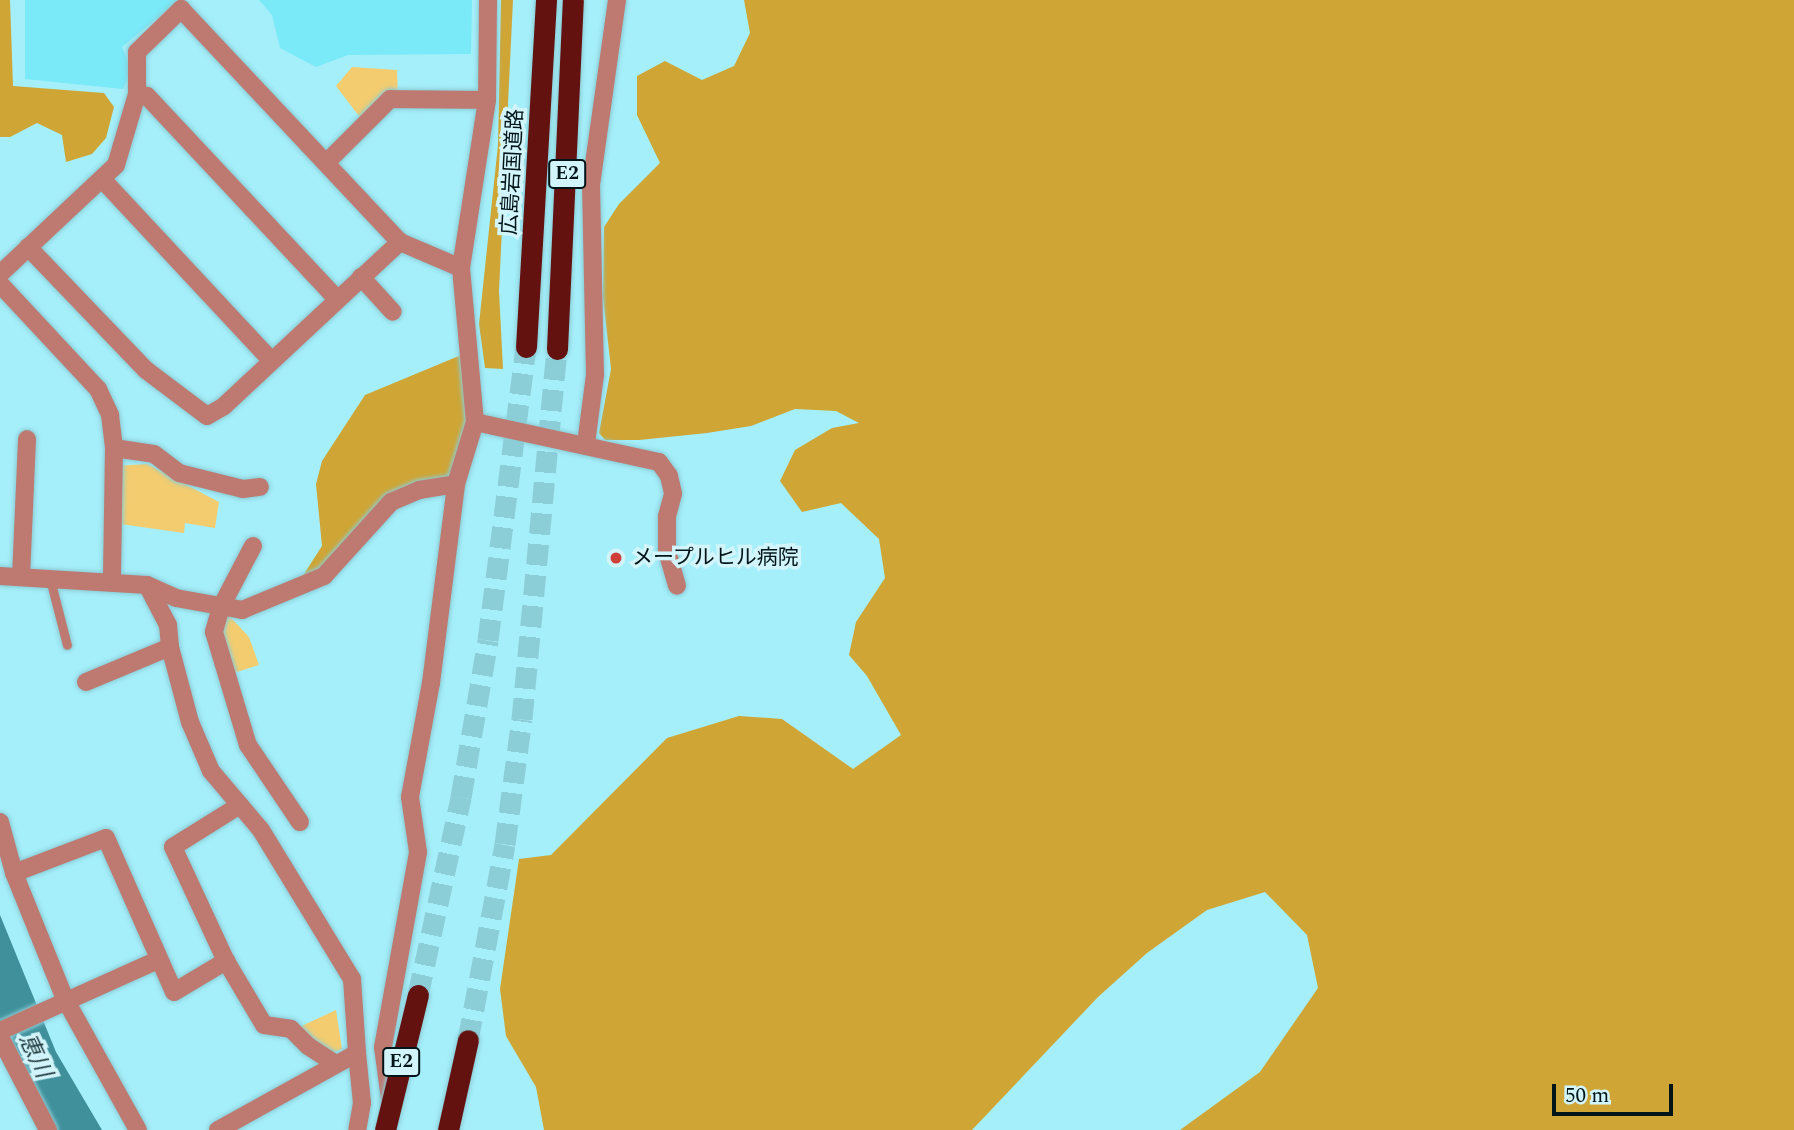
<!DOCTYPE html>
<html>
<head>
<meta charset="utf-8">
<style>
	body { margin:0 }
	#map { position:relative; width:1794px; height:1130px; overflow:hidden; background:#a5effa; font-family:Spectral,"Noto Sans JP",serif }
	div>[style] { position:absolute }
	.built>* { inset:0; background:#7ae9f8 }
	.green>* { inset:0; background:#f3cc6f }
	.forest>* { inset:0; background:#cfa535 }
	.water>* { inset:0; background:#3f909b }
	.motorway-tunnel>* { height:21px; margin-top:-10.5px; transform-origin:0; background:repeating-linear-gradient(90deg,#8cced8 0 21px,transparent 0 31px) }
	.roads { filter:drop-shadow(0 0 2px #8bccd6) drop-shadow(0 0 2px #8bccd6) }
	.service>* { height:9px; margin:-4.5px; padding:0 4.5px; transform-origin:4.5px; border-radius:4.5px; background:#be7a71 }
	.minor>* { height:18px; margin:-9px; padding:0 9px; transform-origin:9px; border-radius:9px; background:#be7a71 }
	.motorway>* { height:21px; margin:-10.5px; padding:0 10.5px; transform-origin:10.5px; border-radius:10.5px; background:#641210 }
	.bridges { filter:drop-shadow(0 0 2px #8bccd6) drop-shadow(0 0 2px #8bccd6) }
	.motorway-bridge>* { height:21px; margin:-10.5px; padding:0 10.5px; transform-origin:10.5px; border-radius:10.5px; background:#641210 }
	.dots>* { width:19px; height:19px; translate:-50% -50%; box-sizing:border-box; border:4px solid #d2f5fb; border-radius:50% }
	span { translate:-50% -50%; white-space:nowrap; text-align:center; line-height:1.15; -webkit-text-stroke:7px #d2f5fb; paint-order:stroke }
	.shield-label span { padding:2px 5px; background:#d2f5fb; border:2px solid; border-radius:5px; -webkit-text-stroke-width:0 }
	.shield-label { font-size:19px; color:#011417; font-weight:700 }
	.street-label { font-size:21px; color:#011417 }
	.poi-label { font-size:21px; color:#011417 }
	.left { translate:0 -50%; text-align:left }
	.water-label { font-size:23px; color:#203a3e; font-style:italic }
	.scale { position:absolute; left:1552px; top:1084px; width:121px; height:32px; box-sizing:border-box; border:4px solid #011417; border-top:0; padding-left:9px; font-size:21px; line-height:24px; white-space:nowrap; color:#011417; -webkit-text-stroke:5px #d2f5fb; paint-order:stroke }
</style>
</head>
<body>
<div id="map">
	<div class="built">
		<i style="clip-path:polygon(25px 0,179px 0,122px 47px,131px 69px,123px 89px,25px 79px)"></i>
		<i style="clip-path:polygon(259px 0,472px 0,471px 54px,348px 55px,316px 67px,280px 48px,272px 15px)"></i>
	</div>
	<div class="green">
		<i style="clip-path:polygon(352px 67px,397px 70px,398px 99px,365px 124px,336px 86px)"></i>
		<i style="clip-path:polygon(147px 464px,219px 502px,215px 528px,185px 523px,184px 533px,113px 523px,113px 466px)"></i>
		<i style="clip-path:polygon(221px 607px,249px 637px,259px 665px,227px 675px,214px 632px)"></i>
		<i style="clip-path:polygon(336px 1010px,342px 1049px,328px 1054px,295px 1029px)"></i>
	</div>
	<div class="forest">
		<i style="clip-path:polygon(0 0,10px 0,13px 86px,104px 93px,114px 107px,106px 138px,92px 154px,66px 162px,62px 135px,37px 123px,10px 137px,0 137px)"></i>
		<i style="clip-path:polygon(501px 0,513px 0,499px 291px,503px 369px,485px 368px,479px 324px,498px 145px)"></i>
		<i style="clip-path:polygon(744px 0,1794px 0,1794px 1130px,1180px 1130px,1260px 1072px,1318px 988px,1307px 935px,1265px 892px,1207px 910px,1147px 953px,1098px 997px,972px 1130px,544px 1130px,536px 1087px,506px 1036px,500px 989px,519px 859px,551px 855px,667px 738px,739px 716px,782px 719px,853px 769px,901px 735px,867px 676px,849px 655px,856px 622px,885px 578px,879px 539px,841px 503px,802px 512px,780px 481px,795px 450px,832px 428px,859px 423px,836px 411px,795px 409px,751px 426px,707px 433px,639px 440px,605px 440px,599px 433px,611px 369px,603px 297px,604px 227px,619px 204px,660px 163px,637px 115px,637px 76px,665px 61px,702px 80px,734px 66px,750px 33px)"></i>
		<i style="clip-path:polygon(466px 353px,475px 422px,456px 484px,391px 502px,324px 576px,295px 588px,322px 546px,316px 484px,322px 461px,365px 395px)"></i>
	</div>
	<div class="water">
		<i style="clip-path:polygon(0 915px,56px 1052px,102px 1130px,49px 1130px,0 1023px)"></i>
	</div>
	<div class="motorway-tunnel">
		<i style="left:418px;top:995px;width:203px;rotate:-77.7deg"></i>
		<i style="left:461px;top:797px;width:159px;rotate:-80.2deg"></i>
		<i style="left:488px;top:640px;width:295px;rotate:-82.6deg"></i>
		<i style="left:468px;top:1040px;width:199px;rotate:-79.3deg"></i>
		<i style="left:505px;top:844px;width:126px;rotate:-82.3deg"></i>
		<i style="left:522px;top:719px;width:372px;rotate:-84.6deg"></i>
	</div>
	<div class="roads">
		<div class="service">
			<i style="left:50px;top:579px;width:68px;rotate:75.6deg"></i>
		</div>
		<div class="minor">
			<i style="left:137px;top:94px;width:10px;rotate:11deg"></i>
			<i style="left:147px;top:96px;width:278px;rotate:46.9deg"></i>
			<i style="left:328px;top:161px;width:88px;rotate:-45deg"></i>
			<i style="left:390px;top:99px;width:97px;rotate:0.6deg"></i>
			<i style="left:102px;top:179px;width:248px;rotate:47deg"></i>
			<i style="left:28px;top:247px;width:170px;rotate:46.2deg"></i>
			<i style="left:146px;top:370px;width:76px;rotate:37deg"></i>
			<i style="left:207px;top:416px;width:20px;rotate:-30deg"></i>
			<i style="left:224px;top:406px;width:241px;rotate:-43deg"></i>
			<i style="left:0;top:274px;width:159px;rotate:-43.2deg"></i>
			<i style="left:116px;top:165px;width:74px;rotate:-73.5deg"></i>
			<i style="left:137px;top:94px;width:42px;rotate:-90deg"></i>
			<i style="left:137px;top:52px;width:62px;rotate:-44.3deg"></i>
			<i style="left:181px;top:9px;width:320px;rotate:46.8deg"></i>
			<i style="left:400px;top:242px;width:66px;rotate:23.1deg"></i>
			<i style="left:361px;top:277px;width:47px;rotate:47.6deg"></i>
			<i style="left:0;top:284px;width:144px;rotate:47deg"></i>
			<i style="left:98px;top:389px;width:29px;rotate:65deg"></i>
			<i style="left:110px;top:415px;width:33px;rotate:83deg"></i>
			<i style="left:114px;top:448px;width:134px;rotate:90.9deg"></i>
			<i style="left:475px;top:422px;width:188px;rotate:12.3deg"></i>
			<i style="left:659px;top:462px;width:17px;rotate:54deg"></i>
			<i style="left:669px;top:476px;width:18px;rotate:77deg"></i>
			<i style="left:673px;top:494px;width:24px;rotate:105deg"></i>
			<i style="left:667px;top:517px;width:34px;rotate:90deg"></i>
			<i style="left:667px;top:551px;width:36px;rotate:74deg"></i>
			<i style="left:586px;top:444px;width:70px;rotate:-82.6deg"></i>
			<i style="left:595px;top:375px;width:190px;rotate:-91.2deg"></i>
			<i style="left:591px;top:185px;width:187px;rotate:-82deg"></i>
			<i style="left:114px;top:448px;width:40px;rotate:8.5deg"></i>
			<i style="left:154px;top:454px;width:31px;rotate:37deg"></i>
			<i style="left:179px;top:473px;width:66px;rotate:14deg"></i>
			<i style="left:243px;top:489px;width:17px;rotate:-7deg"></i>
			<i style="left:253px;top:546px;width:69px;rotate:117.7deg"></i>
			<i style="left:221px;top:607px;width:26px;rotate:106deg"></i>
			<i style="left:214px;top:632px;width:118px;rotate:73.3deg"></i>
			<i style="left:248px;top:745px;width:93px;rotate:56deg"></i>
			<i style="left:0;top:576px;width:147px;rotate:3.5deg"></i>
			<i style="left:147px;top:585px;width:32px;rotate:24deg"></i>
			<i style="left:176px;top:598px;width:67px;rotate:10.3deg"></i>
			<i style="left:242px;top:610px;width:89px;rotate:-22.5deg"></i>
			<i style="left:324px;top:576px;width:100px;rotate:-47.8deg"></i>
			<i style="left:391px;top:502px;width:30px;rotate:-23deg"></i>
			<i style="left:419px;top:490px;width:37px;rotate:-9deg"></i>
			<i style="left:21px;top:577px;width:138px;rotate:-87.5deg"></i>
			<i style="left:170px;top:647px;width:78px;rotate:75.1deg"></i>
			<i style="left:190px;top:722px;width:53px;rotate:66.8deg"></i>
			<i style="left:211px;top:771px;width:77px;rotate:49.7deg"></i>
			<i style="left:261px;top:830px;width:175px;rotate:58.6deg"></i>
			<i style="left:352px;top:979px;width:74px;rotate:86.1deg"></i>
			<i style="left:357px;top:1053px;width:159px;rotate:151deg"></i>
			<i style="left:86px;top:682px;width:91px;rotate:-22.6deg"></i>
			<i style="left:170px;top:647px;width:22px;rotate:-95deg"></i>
			<i style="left:168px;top:625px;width:45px;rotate:-117.7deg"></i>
			<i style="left:240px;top:805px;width:79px;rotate:147.9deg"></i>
			<i style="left:173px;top:847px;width:126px;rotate:65.1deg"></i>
			<i style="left:226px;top:961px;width:74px;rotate:59.3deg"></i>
			<i style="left:264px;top:1025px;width:27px;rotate:8deg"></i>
			<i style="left:291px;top:1029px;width:24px;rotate:45deg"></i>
			<i style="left:308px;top:1046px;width:33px;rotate:33deg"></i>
			<i style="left:0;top:822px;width:53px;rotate:74.6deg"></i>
			<i style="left:14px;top:873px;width:136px;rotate:68deg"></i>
			<i style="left:65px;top:999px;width:150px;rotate:60.9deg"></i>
			<i style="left:14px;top:873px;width:98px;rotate:-20.8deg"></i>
			<i style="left:106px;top:838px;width:168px;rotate:66.2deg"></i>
			<i style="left:174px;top:992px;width:61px;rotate:-30.8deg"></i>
			<i style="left:0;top:1031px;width:173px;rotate:-24.2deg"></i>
			<i style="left:0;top:1037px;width:105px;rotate:62.7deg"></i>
			<i style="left:357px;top:1053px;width:50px;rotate:84.3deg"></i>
			<i style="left:362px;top:1103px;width:27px;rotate:100deg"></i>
			<i style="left:390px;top:1099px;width:52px;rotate:-97.7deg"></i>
			<i style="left:383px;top:1047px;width:198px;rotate:-79.8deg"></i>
			<i style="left:418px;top:852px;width:56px;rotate:-98.3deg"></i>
			<i style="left:410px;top:797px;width:116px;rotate:-79.6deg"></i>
			<i style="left:431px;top:683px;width:201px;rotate:-82.8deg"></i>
			<i style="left:456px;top:484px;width:65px;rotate:-73deg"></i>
			<i style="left:475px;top:422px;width:155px;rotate:-95.2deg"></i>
			<i style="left:461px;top:268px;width:170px;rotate:-81.2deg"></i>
			<i style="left:487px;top:100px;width:100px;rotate:-89.4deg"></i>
		</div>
		<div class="motorway">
			<i style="left:526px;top:347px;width:348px;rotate:-86.7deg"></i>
			<i style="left:557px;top:349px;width:349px;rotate:-87.4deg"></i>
			<i style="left:448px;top:1130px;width:92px;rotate:-77.5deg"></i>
		</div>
	</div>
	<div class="bridges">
		<div class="motorway-bridge">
			<i style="left:385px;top:1130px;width:139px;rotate:-76.3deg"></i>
		</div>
	</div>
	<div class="dots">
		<i style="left:616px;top:558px;background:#cd3f37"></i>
	</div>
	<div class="shield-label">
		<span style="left:567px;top:174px">E2</span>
		<span style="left:401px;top:1062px">E2</span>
	</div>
	<div class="street-label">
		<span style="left:513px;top:172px;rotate:-87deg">広島岩国道路</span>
	</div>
	<div class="poi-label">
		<span class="left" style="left:632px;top:558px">メープルヒル病院</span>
	</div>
	<div class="water-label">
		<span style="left:34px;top:1056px;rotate:65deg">恵川</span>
	</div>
	<div class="scale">50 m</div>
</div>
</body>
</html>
